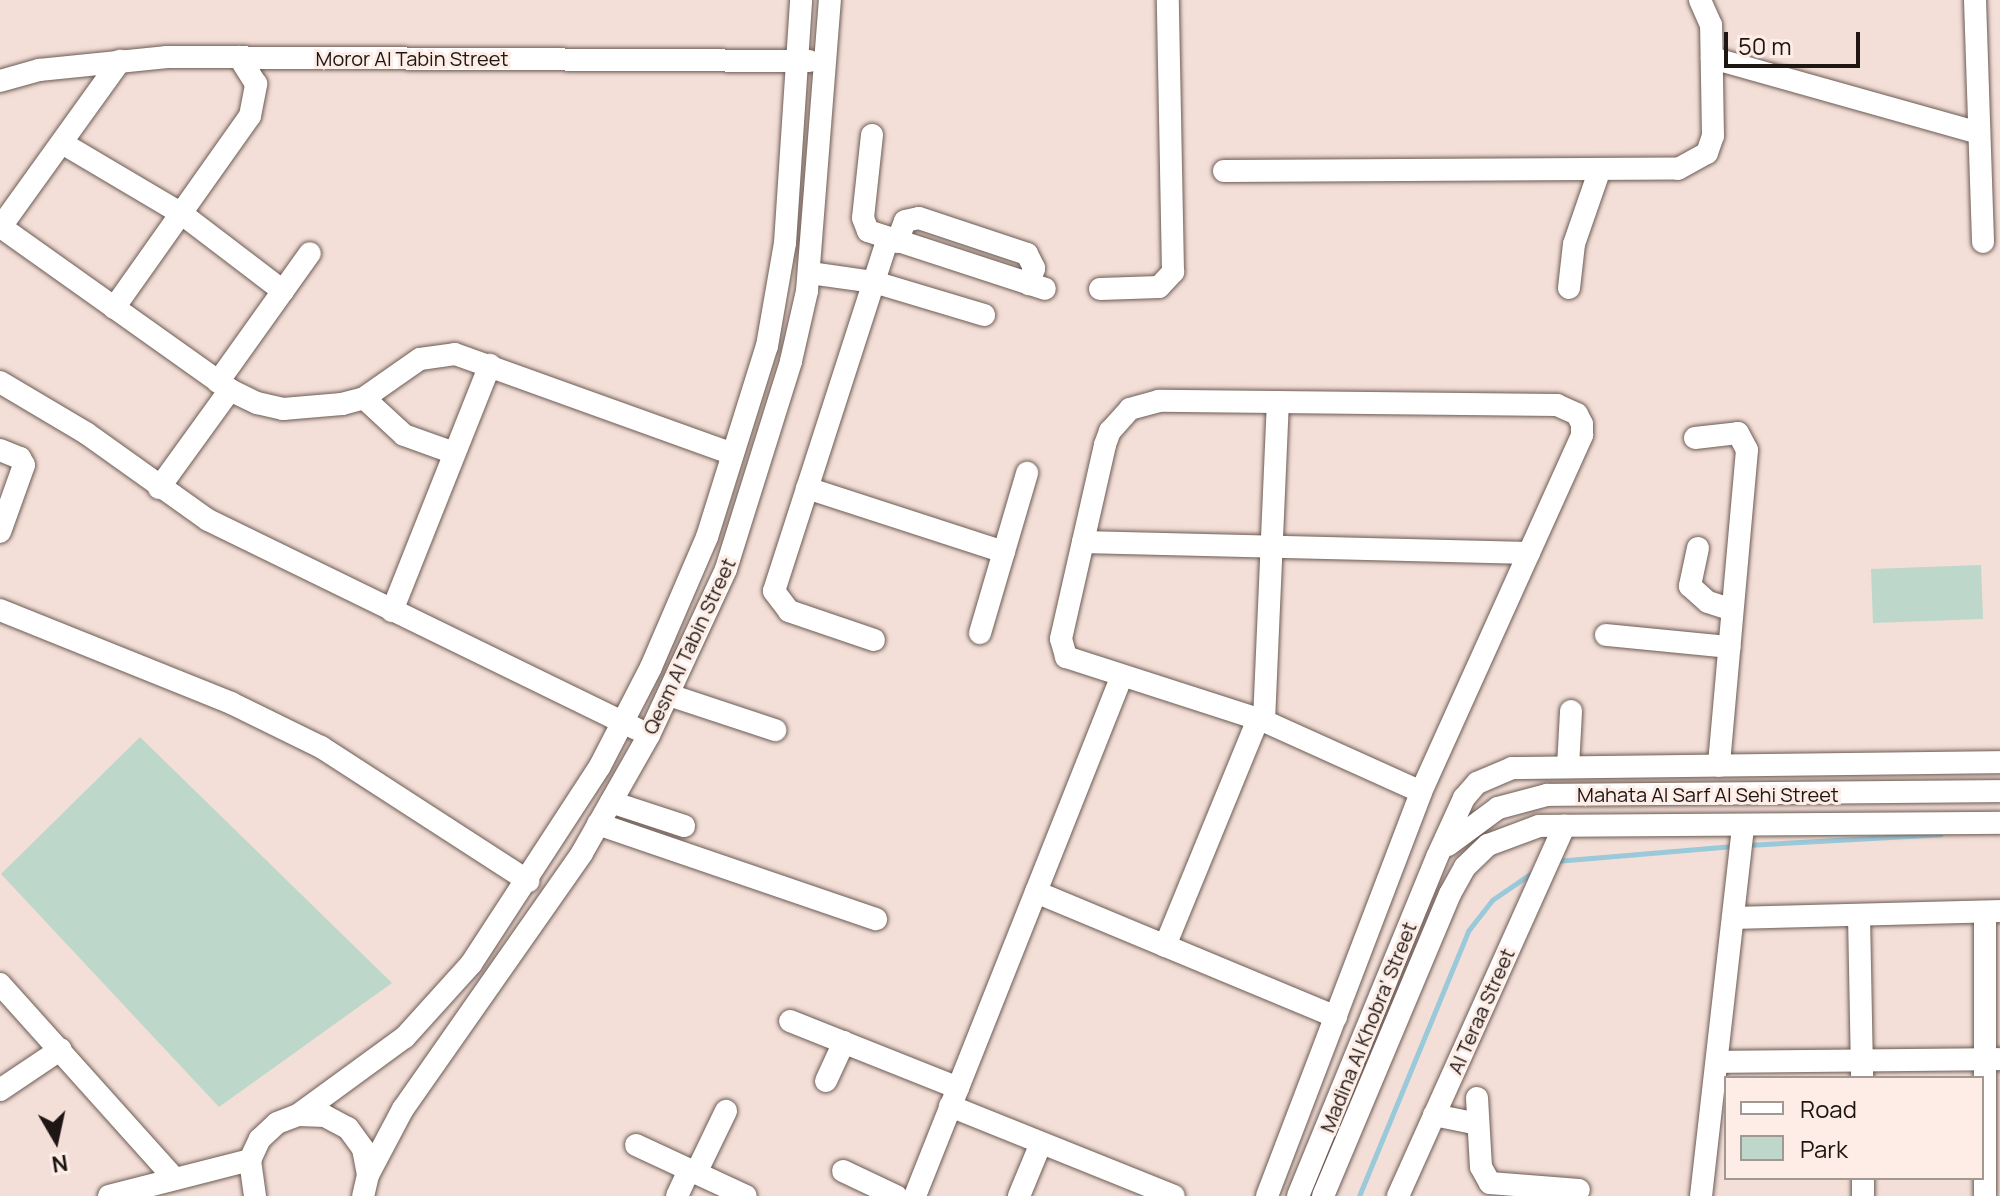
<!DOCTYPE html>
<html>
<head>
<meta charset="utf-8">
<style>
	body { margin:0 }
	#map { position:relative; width:2000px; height:1196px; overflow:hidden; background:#f3dfd7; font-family:Manrope,sans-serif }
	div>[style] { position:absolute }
	.green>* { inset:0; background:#bdd8ca }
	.stream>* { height:5px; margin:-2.5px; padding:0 2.5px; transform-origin:2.5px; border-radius:2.5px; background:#9ac9d9 }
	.roads { filter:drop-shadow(0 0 2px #6c5b54) drop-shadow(0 0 2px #6c5b54) }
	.minor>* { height:22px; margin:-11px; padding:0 11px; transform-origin:11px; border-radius:11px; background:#fff }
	span { translate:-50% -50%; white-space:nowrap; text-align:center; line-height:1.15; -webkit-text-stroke:6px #fdede6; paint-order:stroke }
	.street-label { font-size:20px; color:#1d1613 }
	.legend { position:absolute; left:1724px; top:1076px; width:260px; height:104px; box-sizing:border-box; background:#fdede6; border:2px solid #a39792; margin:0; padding:10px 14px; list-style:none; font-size:24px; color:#1d1613 }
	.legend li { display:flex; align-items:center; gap:16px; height:40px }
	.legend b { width:40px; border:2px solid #a39792 }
	.north { position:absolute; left:16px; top:1100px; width:80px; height:80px; -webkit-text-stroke:6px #fdede6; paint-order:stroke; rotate:171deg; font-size:22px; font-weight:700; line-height:32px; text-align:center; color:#1d1613 }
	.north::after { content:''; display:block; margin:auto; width:28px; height:36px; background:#1d1613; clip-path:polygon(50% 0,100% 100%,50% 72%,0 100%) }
	.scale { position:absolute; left:1724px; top:32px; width:136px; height:36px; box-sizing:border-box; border:4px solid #1d1613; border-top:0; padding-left:10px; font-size:24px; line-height:28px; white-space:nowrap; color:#1d1613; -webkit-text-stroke:6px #fdede6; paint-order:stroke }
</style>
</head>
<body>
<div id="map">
	<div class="green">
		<i style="clip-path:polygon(1981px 565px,1983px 619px,1873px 623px,1871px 569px)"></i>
		<i style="clip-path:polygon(140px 737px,392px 983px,219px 1107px,1px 874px)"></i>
	</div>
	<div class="stream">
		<i style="left:1747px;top:845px;width:194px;rotate:-3.2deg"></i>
		<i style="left:1556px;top:861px;width:178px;rotate:-4.8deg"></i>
		<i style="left:1359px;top:1196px;width:287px;rotate:-67.6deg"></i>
		<i style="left:1468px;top:931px;width:39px;rotate:-52deg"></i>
		<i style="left:1492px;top:900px;width:53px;rotate:-34.3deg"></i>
	</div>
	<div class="roads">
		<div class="minor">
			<i style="left:1975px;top:0;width:242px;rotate:88.1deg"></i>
			<i style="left:1712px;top:58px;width:277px;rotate:15.7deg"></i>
			<i style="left:0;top:81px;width:41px;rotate:-15.8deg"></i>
			<i style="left:39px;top:70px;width:129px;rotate:-5.8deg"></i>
			<i style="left:167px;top:57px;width:642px;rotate:0.36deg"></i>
			<i style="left:872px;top:135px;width:83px;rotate:96.2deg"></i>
			<i style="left:863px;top:218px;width:14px;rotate:69deg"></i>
			<i style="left:868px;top:231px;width:186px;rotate:18.1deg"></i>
			<i style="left:62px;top:143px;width:139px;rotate:30.6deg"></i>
			<i style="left:182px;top:214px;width:127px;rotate:37.3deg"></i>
			<i style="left:1224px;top:171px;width:454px;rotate:-0.3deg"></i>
			<i style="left:1678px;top:169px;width:33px;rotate:-29deg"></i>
			<i style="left:1707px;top:153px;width:18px;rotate:-71deg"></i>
			<i style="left:1713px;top:136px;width:111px;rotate:-91deg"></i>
			<i style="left:1711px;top:25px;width:27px;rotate:-114deg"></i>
			<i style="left:1px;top:227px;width:281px;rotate:35.4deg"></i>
			<i style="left:230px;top:390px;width:30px;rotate:26deg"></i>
			<i style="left:257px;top:403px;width:27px;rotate:13deg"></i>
			<i style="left:283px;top:409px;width:59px;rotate:-4.8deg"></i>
			<i style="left:342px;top:404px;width:23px;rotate:-15deg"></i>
			<i style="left:364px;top:398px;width:68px;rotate:-34.9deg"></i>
			<i style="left:420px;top:359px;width:35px;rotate:-8deg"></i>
			<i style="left:455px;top:354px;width:295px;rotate:19.8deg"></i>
			<i style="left:0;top:228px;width:206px;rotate:-54.3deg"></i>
			<i style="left:897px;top:242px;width:22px;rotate:-69deg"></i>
			<i style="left:905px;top:221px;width:14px;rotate:-12deg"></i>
			<i style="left:919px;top:218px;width:114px;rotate:18.4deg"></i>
			<i style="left:1027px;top:254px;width:16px;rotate:63deg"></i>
			<i style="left:1034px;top:268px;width:17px;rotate:107deg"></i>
			<i style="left:810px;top:273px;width:65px;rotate:8deg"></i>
			<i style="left:874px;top:282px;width:115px;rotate:16.7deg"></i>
			<i style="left:1569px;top:288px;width:44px;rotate:-83.5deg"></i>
			<i style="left:1574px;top:244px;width:79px;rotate:-70.9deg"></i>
			<i style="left:1100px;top:289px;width:59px;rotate:-1.9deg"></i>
			<i style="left:1159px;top:287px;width:21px;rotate:-47deg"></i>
			<i style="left:1173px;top:272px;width:272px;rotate:-91.1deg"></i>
			<i style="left:114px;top:308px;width:235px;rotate:-54.7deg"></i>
			<i style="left:250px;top:116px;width:33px;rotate:-79deg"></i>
			<i style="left:256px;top:84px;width:32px;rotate:-122deg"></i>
			<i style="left:0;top:382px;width:100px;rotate:30.7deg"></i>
			<i style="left:86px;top:433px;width:150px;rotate:35.5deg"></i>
			<i style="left:208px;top:520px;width:477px;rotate:26deg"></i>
			<i style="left:218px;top:382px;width:158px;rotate:-54.5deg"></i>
			<i style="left:364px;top:398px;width:54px;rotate:42.8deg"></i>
			<i style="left:404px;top:435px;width:53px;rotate:19.8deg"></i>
			<i style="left:1695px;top:438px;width:43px;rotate:-6.6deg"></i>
			<i style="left:1738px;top:433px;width:19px;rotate:62deg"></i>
			<i style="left:1747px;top:450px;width:317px;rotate:95.1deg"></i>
			<i style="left:0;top:450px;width:22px;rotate:22deg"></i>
			<i style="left:20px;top:458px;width:8px;rotate:60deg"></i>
			<i style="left:24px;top:465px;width:71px;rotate:109.7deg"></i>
			<i style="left:159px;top:488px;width:121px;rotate:-54.1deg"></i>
			<i style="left:807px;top:488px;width:207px;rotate:18deg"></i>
			<i style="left:1083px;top:542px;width:446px;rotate:1.4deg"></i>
			<i style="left:1698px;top:548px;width:39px;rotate:102deg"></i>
			<i style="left:1690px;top:586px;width:24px;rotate:42deg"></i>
			<i style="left:1708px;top:602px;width:25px;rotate:18deg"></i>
			<i style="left:0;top:610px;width:249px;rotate:21.9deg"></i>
			<i style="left:231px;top:703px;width:100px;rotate:26.1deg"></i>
			<i style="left:321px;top:747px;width:247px;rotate:32.9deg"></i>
			<i style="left:392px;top:611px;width:265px;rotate:-68.3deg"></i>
			<i style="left:980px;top:633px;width:167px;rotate:-73.6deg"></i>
			<i style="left:1606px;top:635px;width:124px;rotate:5.6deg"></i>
			<i style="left:874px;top:640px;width:90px;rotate:-161.2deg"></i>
			<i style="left:789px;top:611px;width:25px;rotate:-127deg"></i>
			<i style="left:774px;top:591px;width:370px;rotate:-72.1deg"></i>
			<i style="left:669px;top:695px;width:112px;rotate:18.3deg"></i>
			<i style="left:1264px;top:721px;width:319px;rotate:-87.5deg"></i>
			<i style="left:1568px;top:767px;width:56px;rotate:-86.9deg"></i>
			<i style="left:611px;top:802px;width:77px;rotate:18.2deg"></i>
			<i style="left:598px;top:824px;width:294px;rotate:18.9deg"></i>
			<i style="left:1448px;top:845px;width:62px;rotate:-36.5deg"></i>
			<i style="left:1498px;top:808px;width:51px;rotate:-14.9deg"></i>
			<i style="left:1547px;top:795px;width:453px;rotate:-0.5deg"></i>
			<i style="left:1036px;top:892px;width:325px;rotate:22.6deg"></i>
			<i style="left:1859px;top:915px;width:163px;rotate:88.9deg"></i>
			<i style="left:1733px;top:918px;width:267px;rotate:-1.5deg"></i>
			<i style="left:1165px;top:946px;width:245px;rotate:-67.7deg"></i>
			<i style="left:0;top:984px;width:262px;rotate:48.1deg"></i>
			<i style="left:790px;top:1021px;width:181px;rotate:21.7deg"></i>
			<i style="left:1717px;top:1062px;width:282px;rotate:-0.6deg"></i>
			<i style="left:826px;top:1081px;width:43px;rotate:-65.2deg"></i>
			<i style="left:0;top:1090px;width:73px;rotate:-33.9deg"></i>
			<i style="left:1477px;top:1098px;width:69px;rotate:86.7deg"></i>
			<i style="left:1481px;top:1167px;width:18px;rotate:61deg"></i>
			<i style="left:1490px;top:1183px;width:89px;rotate:4.5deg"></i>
			<i style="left:950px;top:1106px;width:241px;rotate:21.9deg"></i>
			<i style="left:298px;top:1115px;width:132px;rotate:-36.1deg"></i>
			<i style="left:405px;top:1037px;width:98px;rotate:-47.9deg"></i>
			<i style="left:471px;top:964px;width:236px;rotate:-56.9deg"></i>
			<i style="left:600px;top:766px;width:111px;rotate:-62.7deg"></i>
			<i style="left:651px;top:667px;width:142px;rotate:-66.7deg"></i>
			<i style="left:707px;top:537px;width:200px;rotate:-72.6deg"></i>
			<i style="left:767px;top:346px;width:105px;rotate:-80.1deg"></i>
			<i style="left:785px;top:243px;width:244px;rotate:-86.2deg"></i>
			<i style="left:1434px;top:1115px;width:45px;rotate:11.6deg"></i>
			<i style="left:636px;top:1145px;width:121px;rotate:24.9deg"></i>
			<i style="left:843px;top:1171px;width:59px;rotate:25.3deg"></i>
			<i style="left:696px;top:1173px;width:69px;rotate:-64.2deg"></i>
			<i style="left:368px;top:1175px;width:75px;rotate:-62.1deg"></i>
			<i style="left:403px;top:1109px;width:312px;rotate:-55deg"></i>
			<i style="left:582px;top:853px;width:136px;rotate:-60.4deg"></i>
			<i style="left:649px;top:735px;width:183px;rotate:-65.1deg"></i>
			<i style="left:726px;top:569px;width:218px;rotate:-72.6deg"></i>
			<i style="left:791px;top:361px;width:72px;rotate:-77.1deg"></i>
			<i style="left:807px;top:291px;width:292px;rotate:-85.5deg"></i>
			<i style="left:1863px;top:1178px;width:18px;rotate:90deg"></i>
			<i style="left:109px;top:1196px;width:146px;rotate:-14.3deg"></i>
			<i style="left:255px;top:1196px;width:36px;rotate:-98deg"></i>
			<i style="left:250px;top:1160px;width:23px;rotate:-65deg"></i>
			<i style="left:260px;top:1139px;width:23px;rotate:-43deg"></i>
			<i style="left:277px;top:1123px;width:22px;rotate:-21deg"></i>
			<i style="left:298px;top:1115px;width:27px;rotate:2deg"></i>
			<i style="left:325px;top:1116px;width:26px;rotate:28deg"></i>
			<i style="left:348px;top:1128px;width:26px;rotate:54deg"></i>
			<i style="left:363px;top:1149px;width:26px;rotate:79deg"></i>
			<i style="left:368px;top:1175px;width:22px;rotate:103deg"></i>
			<i style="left:677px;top:1196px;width:29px;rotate:-65deg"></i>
			<i style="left:915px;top:1196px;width:557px;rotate:-68.31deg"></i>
			<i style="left:1019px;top:1196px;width:57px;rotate:-67.5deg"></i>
			<i style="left:1267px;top:1196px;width:432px;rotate:-69.1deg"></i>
			<i style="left:1421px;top:792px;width:392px;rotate:-65.7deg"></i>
			<i style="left:1582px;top:435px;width:11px;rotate:-90deg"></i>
			<i style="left:1582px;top:424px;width:11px;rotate:-117deg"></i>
			<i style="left:1577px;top:414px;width:22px;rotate:-156deg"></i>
			<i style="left:1557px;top:405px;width:398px;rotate:-179.4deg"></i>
			<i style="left:1159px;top:401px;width:30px;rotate:165deg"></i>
			<i style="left:1130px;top:409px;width:30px;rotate:132deg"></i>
			<i style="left:1110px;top:431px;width:15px;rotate:110deg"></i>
			<i style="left:1105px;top:445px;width:199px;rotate:102.8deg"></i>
			<i style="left:1061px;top:639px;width:19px;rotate:74deg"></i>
			<i style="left:1066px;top:657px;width:208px;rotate:17.9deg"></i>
			<i style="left:1264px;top:721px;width:172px;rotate:24.3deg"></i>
			<i style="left:1298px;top:1196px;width:366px;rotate:-67.7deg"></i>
			<i style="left:1437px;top:857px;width:65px;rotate:-65.4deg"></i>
			<i style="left:1464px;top:798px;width:20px;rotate:-49deg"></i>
			<i style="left:1477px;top:783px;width:38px;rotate:-23deg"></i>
			<i style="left:1512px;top:768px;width:488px;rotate:-0.7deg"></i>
			<i style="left:1323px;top:1196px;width:328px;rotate:-67.2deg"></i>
			<i style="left:1450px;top:894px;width:31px;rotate:-61deg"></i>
			<i style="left:1465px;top:867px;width:32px;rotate:-44deg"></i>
			<i style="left:1488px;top:845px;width:54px;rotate:-20.4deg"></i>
			<i style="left:1539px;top:826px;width:461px;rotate:-0.4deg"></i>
			<i style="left:1398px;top:1196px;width:406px;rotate:-65.8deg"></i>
			<i style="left:1701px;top:1196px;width:373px;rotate:-83.5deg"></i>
			<i style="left:1985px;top:1196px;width:284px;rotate:-90deg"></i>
		</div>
	</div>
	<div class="street-label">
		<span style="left:412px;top:58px">Moror Al Tabin Street</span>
		<span style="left:689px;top:646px;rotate:-65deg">Qesm Al Tabin Street</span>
		<span style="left:1708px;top:794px">Mahata Al Sarf Al Sehi Street</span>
		<span style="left:1481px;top:1011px;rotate:-66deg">Al Teraa Street</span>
		<span style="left:1368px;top:1027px;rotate:-68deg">Madina Al Khobra' Street</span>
	</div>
	<ul class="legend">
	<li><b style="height:10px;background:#fff"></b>Road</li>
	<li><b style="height:22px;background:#bdd8ca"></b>Park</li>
	</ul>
	<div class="north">N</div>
	<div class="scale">50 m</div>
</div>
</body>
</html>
